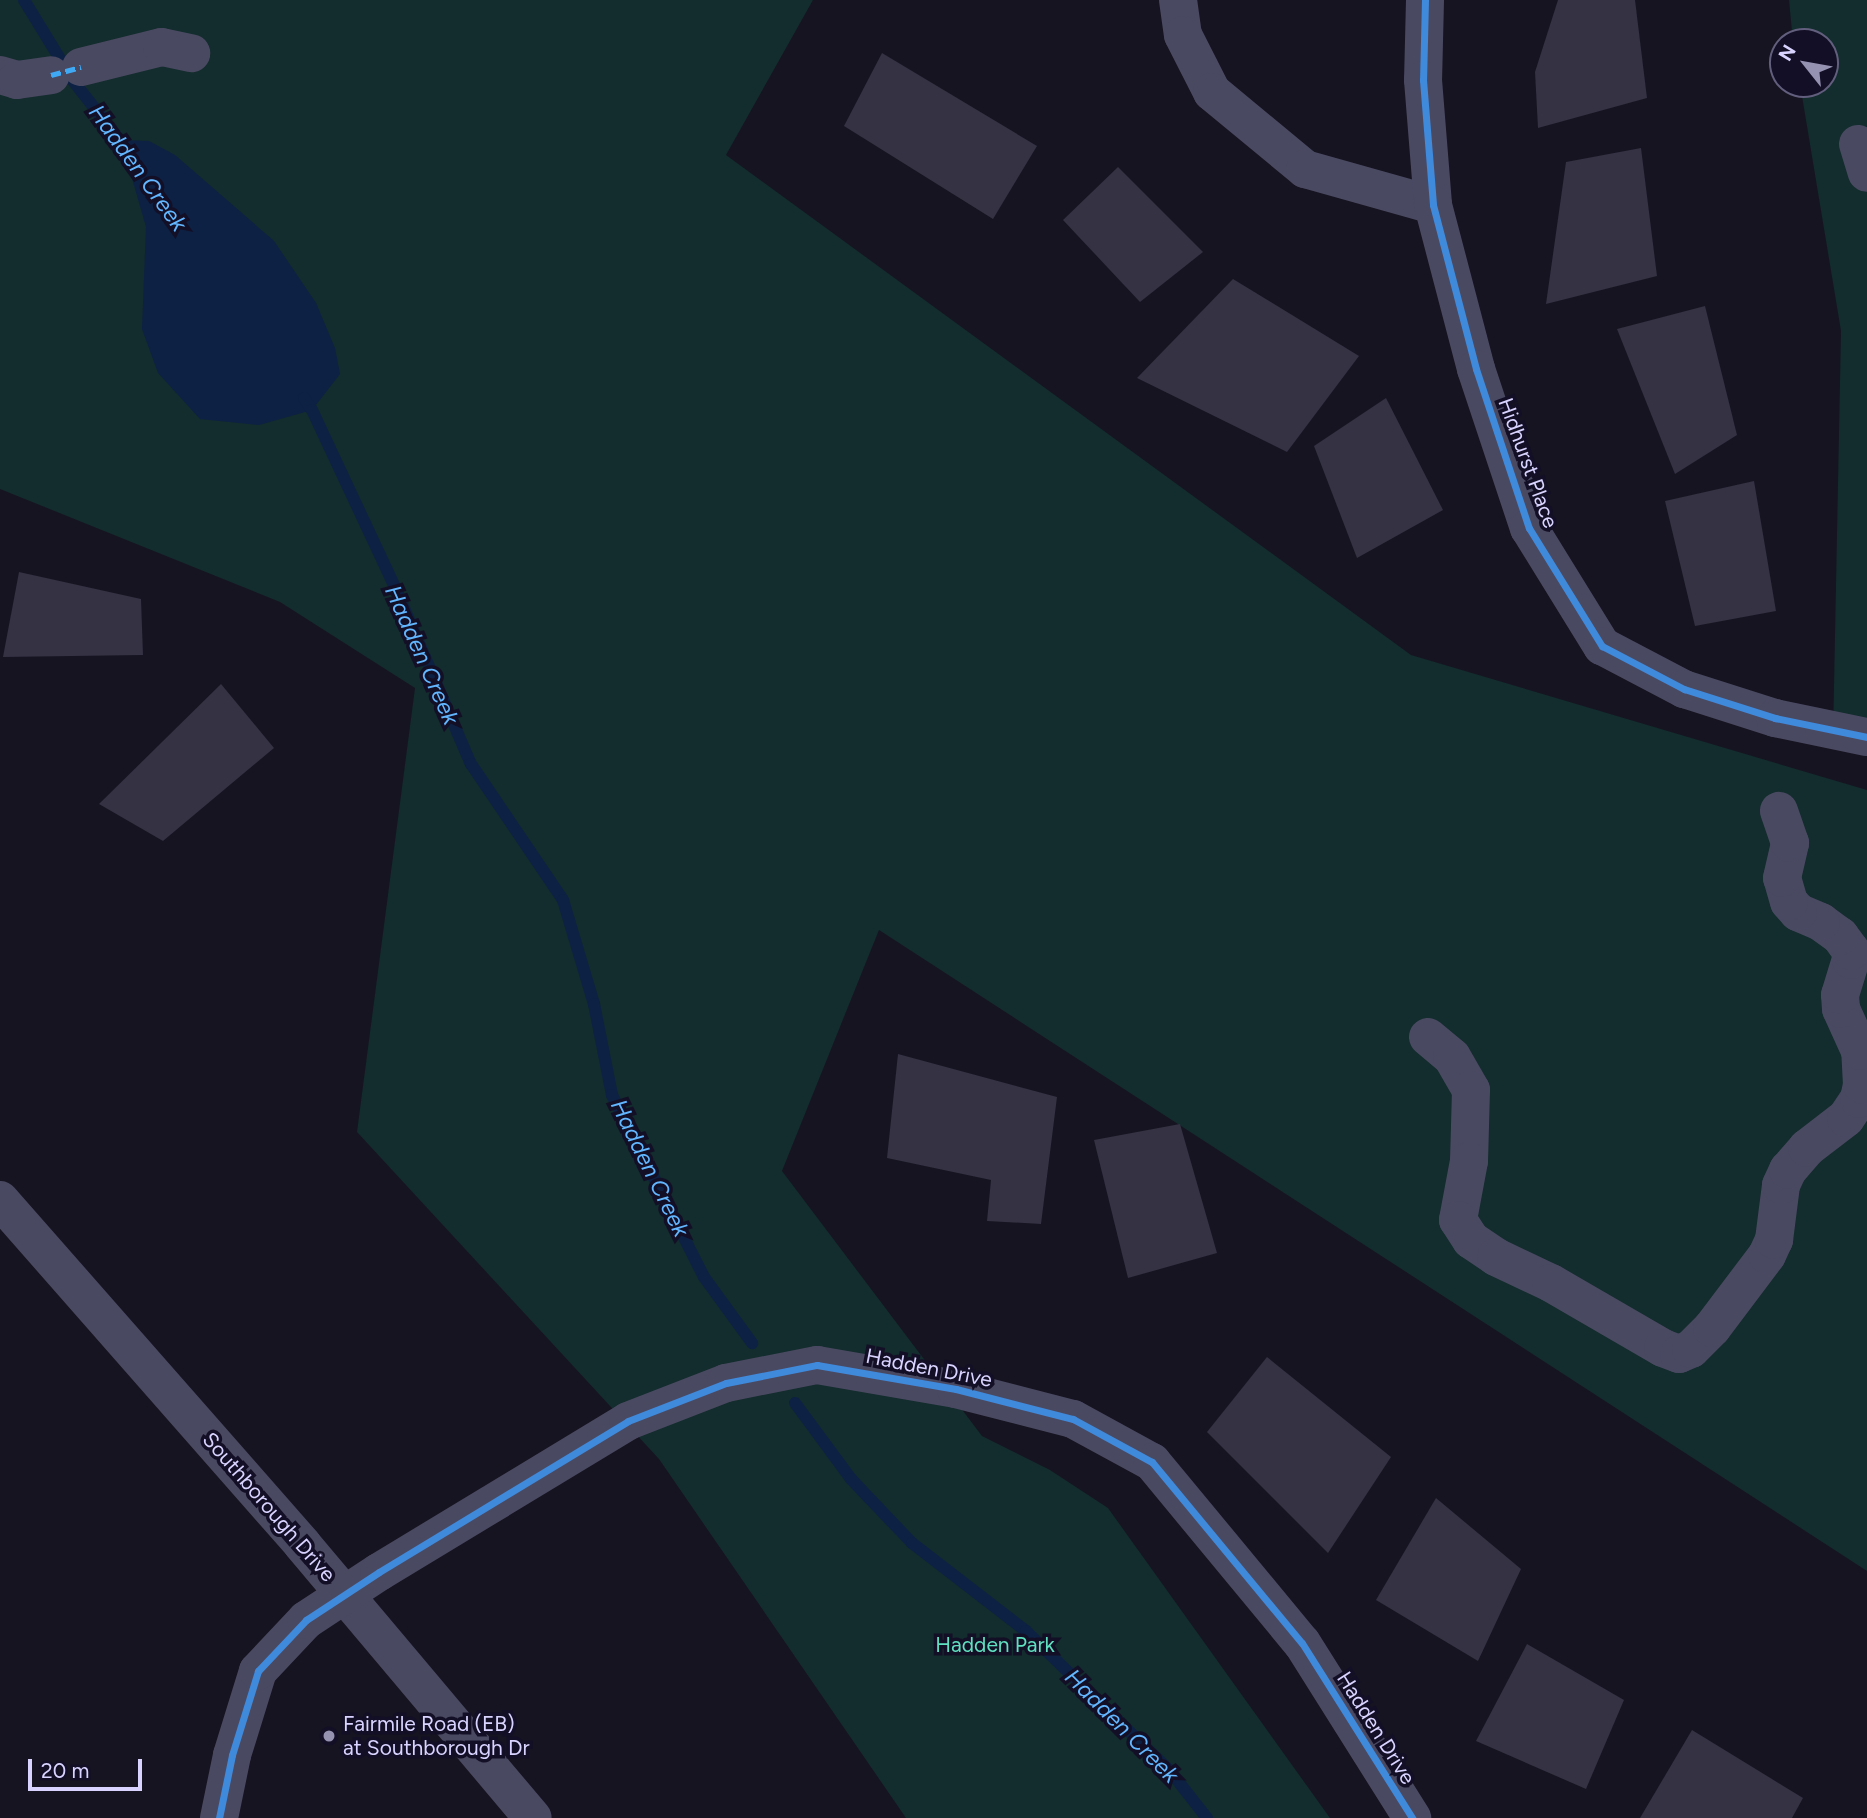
<!DOCTYPE html>
<html>
<head>
<meta charset="utf-8">
<style>
	body { margin:0 }
	#map { position:relative; width:1867px; height:1818px; overflow:hidden; background:#161421; font-family:Figtree,sans-serif }
	div>[style] { position:absolute }
	.green>* { inset:0; background:#132c2d }
	.water>* { inset:0; background:#0d2144 }
	.stream>* { height:12px; margin:-6px; padding:0 6px; transform-origin:6px; border-radius:6px; background:#0d2144 }
	.building>* { inset:0; background:#343243 }
	.minor>* { height:38px; margin:-19px; padding:0 19px; transform-origin:19px; border-radius:19px; background:#4a4962 }
	.quiet>* { height:5px; margin-top:-2.5px; transform-origin:0; background:repeating-linear-gradient(90deg,#3fa9f5 0 10px,transparent 0 15px) }
	.cycleway>* { height:7px; margin:-3.5px; padding:0 3.5px; transform-origin:3.5px; border-radius:3.5px; background:#408adc }
	.dots>* { width:19px; height:19px; translate:-50% -50%; box-sizing:border-box; border:4px solid #130f26; border-radius:50% }
	span { translate:-50% -50%; white-space:nowrap; text-align:center; line-height:1.15; -webkit-text-stroke:7px #130f26; paint-order:stroke }
	.street-label { font-size:21px; color:#d9d4ff }
	.park-label { font-size:21px; color:#5fe0c0 }
	.poi-label { font-size:21px; color:#d9d4ff }
	.left { translate:0 -50%; text-align:left }
	.water-label { font-size:23px; color:#62b6ff; font-style:italic }
	.north { position:absolute; left:1769px; top:28px; width:70px; height:70px; box-sizing:border-box; background:#130f26; border:2px solid #625e7d; border-radius:50%; rotate:301deg; font-size:19px; font-weight:700; line-height:28px; text-align:center; color:#d9d4ff }
	.north::after { content:''; display:block; margin:auto; width:24px; height:32px; background:#9591b1; clip-path:polygon(50% 0,100% 100%,50% 72%,0 100%) }
	.scale { position:absolute; left:28px; top:1759px; width:114px; height:32px; box-sizing:border-box; border:4px solid #d9d4ff; border-top:0; padding-left:9px; font-size:21px; line-height:24px; white-space:nowrap; color:#d9d4ff; -webkit-text-stroke:5px #130f26; paint-order:stroke }
</style>
</head>
<body>
<div id="map">
	<div class="green">
		<i style="clip-path:polygon(0 0,813px 0,726px 155px,1411px 655px,1867px 790px,1867px 1571px,879px 930px,782px 1171px,982px 1436px,1050px 1470px,1108px 1508px,1330px 1818px,906px 1818px,659px 1459px,357px 1132px,415px 688px,280px 602px,0 489px)"></i>
		<i style="clip-path:polygon(1789px 0,1867px 0,1867px 740px,1833px 736px,1841px 331px,1800px 84px,1825px 84px,1825px 42px,1793px 42px)"></i>
	</div>
	<div class="water">
		<i style="clip-path:polygon(121px 140px,149px 141px,175px 155px,274px 241px,316px 303px,335px 348px,340px 374px,312px 410px,259px 425px,200px 419px,158px 373px,142px 329px,146px 227px)"></i>
	</div>
	<div class="stream">
		<i style="left:24px;top:0;width:96px;rotate:58.6deg"></i>
		<i style="left:74px;top:82px;width:89px;rotate:51.8deg"></i>
		<i style="left:304px;top:398px;width:14px;rotate:56deg"></i>
		<i style="left:312px;top:410px;width:203px;rotate:64.9deg"></i>
		<i style="left:398px;top:594px;width:185px;rotate:66.8deg"></i>
		<i style="left:471px;top:764px;width:164px;rotate:55.9deg"></i>
		<i style="left:563px;top:900px;width:109px;rotate:73.4deg"></i>
		<i style="left:594px;top:1004px;width:93px;rotate:78.8deg"></i>
		<i style="left:612px;top:1095px;width:204px;rotate:63.2deg"></i>
		<i style="left:704px;top:1277px;width:82px;rotate:54deg"></i>
		<i style="left:795px;top:1403px;width:94px;rotate:53.6deg"></i>
		<i style="left:851px;top:1479px;width:88px;rotate:46.4deg"></i>
		<i style="left:912px;top:1543px;width:144px;rotate:37.7deg"></i>
		<i style="left:1026px;top:1631px;width:201px;rotate:44.2deg"></i>
		<i style="left:1170px;top:1771px;width:60px;rotate:51.8deg"></i>
	</div>
	<div class="building">
		<i style="clip-path:polygon(1558px 0,1635px 0,1647px 98px,1538px 128px,1535px 72px)"></i>
		<i style="clip-path:polygon(882px 53px,1037px 146px,993px 219px,844px 126px)"></i>
		<i style="clip-path:polygon(1641px 148px,1657px 276px,1546px 304px,1566px 162px)"></i>
		<i style="clip-path:polygon(1118px 167px,1203px 252px,1140px 302px,1063px 220px)"></i>
		<i style="clip-path:polygon(1233px 279px,1359px 356px,1287px 452px,1137px 378px)"></i>
		<i style="clip-path:polygon(1705px 306px,1737px 435px,1675px 474px,1617px 329px)"></i>
		<i style="clip-path:polygon(1386px 398px,1443px 510px,1357px 558px,1314px 446px)"></i>
		<i style="clip-path:polygon(1754px 481px,1776px 611px,1695px 626px,1665px 501px)"></i>
		<i style="clip-path:polygon(19px 572px,141px 599px,143px 655px,3px 657px)"></i>
		<i style="clip-path:polygon(221px 684px,274px 748px,163px 841px,99px 804px)"></i>
		<i style="clip-path:polygon(898px 1054px,1057px 1097px,1041px 1224px,987px 1221px,991px 1180px,887px 1158px)"></i>
		<i style="clip-path:polygon(1180px 1124px,1217px 1253px,1128px 1278px,1094px 1140px)"></i>
		<i style="clip-path:polygon(1267px 1357px,1391px 1457px,1328px 1553px,1207px 1432px)"></i>
		<i style="clip-path:polygon(1436px 1498px,1521px 1569px,1478px 1661px,1376px 1600px)"></i>
		<i style="clip-path:polygon(1527px 1644px,1624px 1700px,1586px 1789px,1476px 1741px)"></i>
		<i style="clip-path:polygon(1692px 1730px,1803px 1798px,1792px 1818px,1640px 1818px)"></i>
	</div>
	<div class="minor">
		<i style="left:1178px;top:0;width:35px;rotate:82deg"></i>
		<i style="left:1183px;top:35px;width:64px;rotate:63deg"></i>
		<i style="left:1212px;top:92px;width:121px;rotate:39.6deg"></i>
		<i style="left:1305px;top:169px;width:133px;rotate:15.7deg"></i>
		<i style="left:1425px;top:0;width:80px;rotate:91.4deg"></i>
		<i style="left:1423px;top:80px;width:125px;rotate:85.4deg"></i>
		<i style="left:1433px;top:205px;width:170px;rotate:75.3deg"></i>
		<i style="left:1476px;top:369px;width:168px;rotate:71.6deg"></i>
		<i style="left:1529px;top:528px;width:139px;rotate:58.3deg"></i>
		<i style="left:1602px;top:646px;width:93px;rotate:27.7deg"></i>
		<i style="left:1684px;top:689px;width:96px;rotate:17.7deg"></i>
		<i style="left:1775px;top:718px;width:94px;rotate:11.7deg"></i>
		<i style="left:81px;top:67px;width:83px;rotate:-13.9deg"></i>
		<i style="left:162px;top:47px;width:30px;rotate:12deg"></i>
		<i style="left:0;top:75px;width:18px;rotate:16deg"></i>
		<i style="left:17px;top:80px;width:34px;rotate:-8deg"></i>
		<i style="left:1858px;top:144px;width:30px;rotate:73deg"></i>
		<i style="left:1428px;top:1037px;width:31px;rotate:40deg"></i>
		<i style="left:1452px;top:1057px;width:38px;rotate:60deg"></i>
		<i style="left:1471px;top:1090px;width:71px;rotate:91.6deg"></i>
		<i style="left:1469px;top:1161px;width:60px;rotate:100.6deg"></i>
		<i style="left:1458px;top:1220px;width:24px;rotate:57deg"></i>
		<i style="left:1471px;top:1240px;width:30px;rotate:34deg"></i>
		<i style="left:1496px;top:1257px;width:61px;rotate:25.3deg"></i>
		<i style="left:1551px;top:1283px;width:129px;rotate:30.1deg"></i>
		<i style="left:1663px;top:1348px;width:17px;rotate:21deg"></i>
		<i style="left:1679px;top:1354px;width:13px;rotate:-23deg"></i>
		<i style="left:1691px;top:1349px;width:30px;rotate:-45deg"></i>
		<i style="left:1712px;top:1328px;width:91px;rotate:-53deg"></i>
		<i style="left:1767px;top:1255px;width:17px;rotate:-65deg"></i>
		<i style="left:1774px;top:1240px;width:55px;rotate:-82.7deg"></i>
		<i style="left:1781px;top:1185px;width:17px;rotate:-65deg"></i>
		<i style="left:1788px;top:1170px;width:29px;rotate:-49deg"></i>
		<i style="left:1807px;top:1148px;width:49px;rotate:-37.6deg"></i>
		<i style="left:1846px;top:1118px;width:23px;rotate:-56deg"></i>
		<i style="left:1859px;top:1099px;width:14px;rotate:-78deg"></i>
		<i style="left:1862px;top:1085px;width:34px;rotate:-93deg"></i>
		<i style="left:1860px;top:1051px;width:46px;rotate:-114.3deg"></i>
		<i style="left:1841px;top:1009px;width:14px;rotate:-94deg"></i>
		<i style="left:1840px;top:995px;width:37px;rotate:-73deg"></i>
		<i style="left:1851px;top:960px;width:9px;rotate:-90deg"></i>
		<i style="left:1851px;top:951px;width:19px;rotate:-126deg"></i>
		<i style="left:1840px;top:936px;width:24px;rotate:-144deg"></i>
		<i style="left:1821px;top:922px;width:25px;rotate:-157deg"></i>
		<i style="left:1798px;top:912px;width:13px;rotate:-132deg"></i>
		<i style="left:1789px;top:902px;width:25px;rotate:-106deg"></i>
		<i style="left:1782px;top:878px;width:36px;rotate:-77deg"></i>
		<i style="left:1790px;top:843px;width:34px;rotate:-109deg"></i>
		<i style="left:0;top:1200px;width:458px;rotate:48.7deg"></i>
		<i style="left:302px;top:1544px;width:358px;rotate:49.9deg"></i>
		<i style="left:219px;top:1818px;width:64px;rotate:-78.3deg"></i>
		<i style="left:232px;top:1755px;width:88px;rotate:-72.8deg"></i>
		<i style="left:258px;top:1671px;width:70px;rotate:-46.7deg"></i>
		<i style="left:306px;top:1620px;width:87px;rotate:-33.3deg"></i>
		<i style="left:379px;top:1572px;width:291px;rotate:-31.2deg"></i>
		<i style="left:628px;top:1421px;width:105px;rotate:-21.2deg"></i>
		<i style="left:726px;top:1383px;width:93px;rotate:-11.2deg"></i>
		<i style="left:817px;top:1365px;width:141px;rotate:9.8deg"></i>
		<i style="left:956px;top:1389px;width:121px;rotate:14.4deg"></i>
		<i style="left:1073px;top:1419px;width:90px;rotate:28.6deg"></i>
		<i style="left:1152px;top:1462px;width:235px;rotate:50.4deg"></i>
		<i style="left:1302px;top:1643px;width:207px;rotate:57.8deg"></i>
	</div>
	<div class="quiet">
		<i style="left:51px;top:75px;width:31px;rotate:-15deg"></i>
	</div>
	<div class="cycleway">
		<i style="left:1425px;top:0;width:80px;rotate:91.4deg"></i>
		<i style="left:1423px;top:80px;width:125px;rotate:85.4deg"></i>
		<i style="left:1433px;top:205px;width:170px;rotate:75.3deg"></i>
		<i style="left:1476px;top:369px;width:168px;rotate:71.6deg"></i>
		<i style="left:1529px;top:528px;width:139px;rotate:58.3deg"></i>
		<i style="left:1602px;top:646px;width:93px;rotate:27.7deg"></i>
		<i style="left:1684px;top:689px;width:96px;rotate:17.7deg"></i>
		<i style="left:1775px;top:718px;width:94px;rotate:11.7deg"></i>
		<i style="left:219px;top:1818px;width:64px;rotate:-78.3deg"></i>
		<i style="left:232px;top:1755px;width:88px;rotate:-72.8deg"></i>
		<i style="left:258px;top:1671px;width:70px;rotate:-46.7deg"></i>
		<i style="left:306px;top:1620px;width:87px;rotate:-33.3deg"></i>
		<i style="left:379px;top:1572px;width:291px;rotate:-31.2deg"></i>
		<i style="left:628px;top:1421px;width:105px;rotate:-21.2deg"></i>
		<i style="left:726px;top:1383px;width:93px;rotate:-11.2deg"></i>
		<i style="left:817px;top:1365px;width:141px;rotate:9.8deg"></i>
		<i style="left:956px;top:1389px;width:121px;rotate:14.4deg"></i>
		<i style="left:1073px;top:1419px;width:90px;rotate:28.6deg"></i>
		<i style="left:1152px;top:1462px;width:235px;rotate:50.4deg"></i>
		<i style="left:1302px;top:1643px;width:207px;rotate:57.8deg"></i>
	</div>
	<div class="dots">
		<i style="left:329px;top:1736px;background:#9591b1"></i>
	</div>
	<div class="street-label">
		<span style="left:1528px;top:463px;rotate:70deg">Hidhurst Place</span>
		<span style="left:929px;top:1368px;rotate:11deg">Hadden Drive</span>
		<span style="left:269px;top:1507px;rotate:49deg">Southborough Drive</span>
		<span style="left:1376px;top:1728px;rotate:58deg">Hadden Drive</span>
	</div>
	<div class="park-label">
		<span style="left:995px;top:1645px">Hadden Park</span>
	</div>
	<div class="poi-label">
		<span class="left" style="left:343px;top:1736px">Fairmile Road (EB)<br>at Southborough Dr</span>
	</div>
	<div class="water-label">
		<span style="left:138px;top:168px;rotate:54deg">Hadden Creek</span>
		<span style="left:422px;top:655px;rotate:66deg">Hadden Creek</span>
		<span style="left:650px;top:1168px;rotate:64deg">Hadden Creek</span>
		<span style="left:1122px;top:1726px;rotate:45deg">Hadden Creek</span>
	</div>
	<div class="north">N</div>
	<div class="scale">20 m</div>
</div>
</body>
</html>
